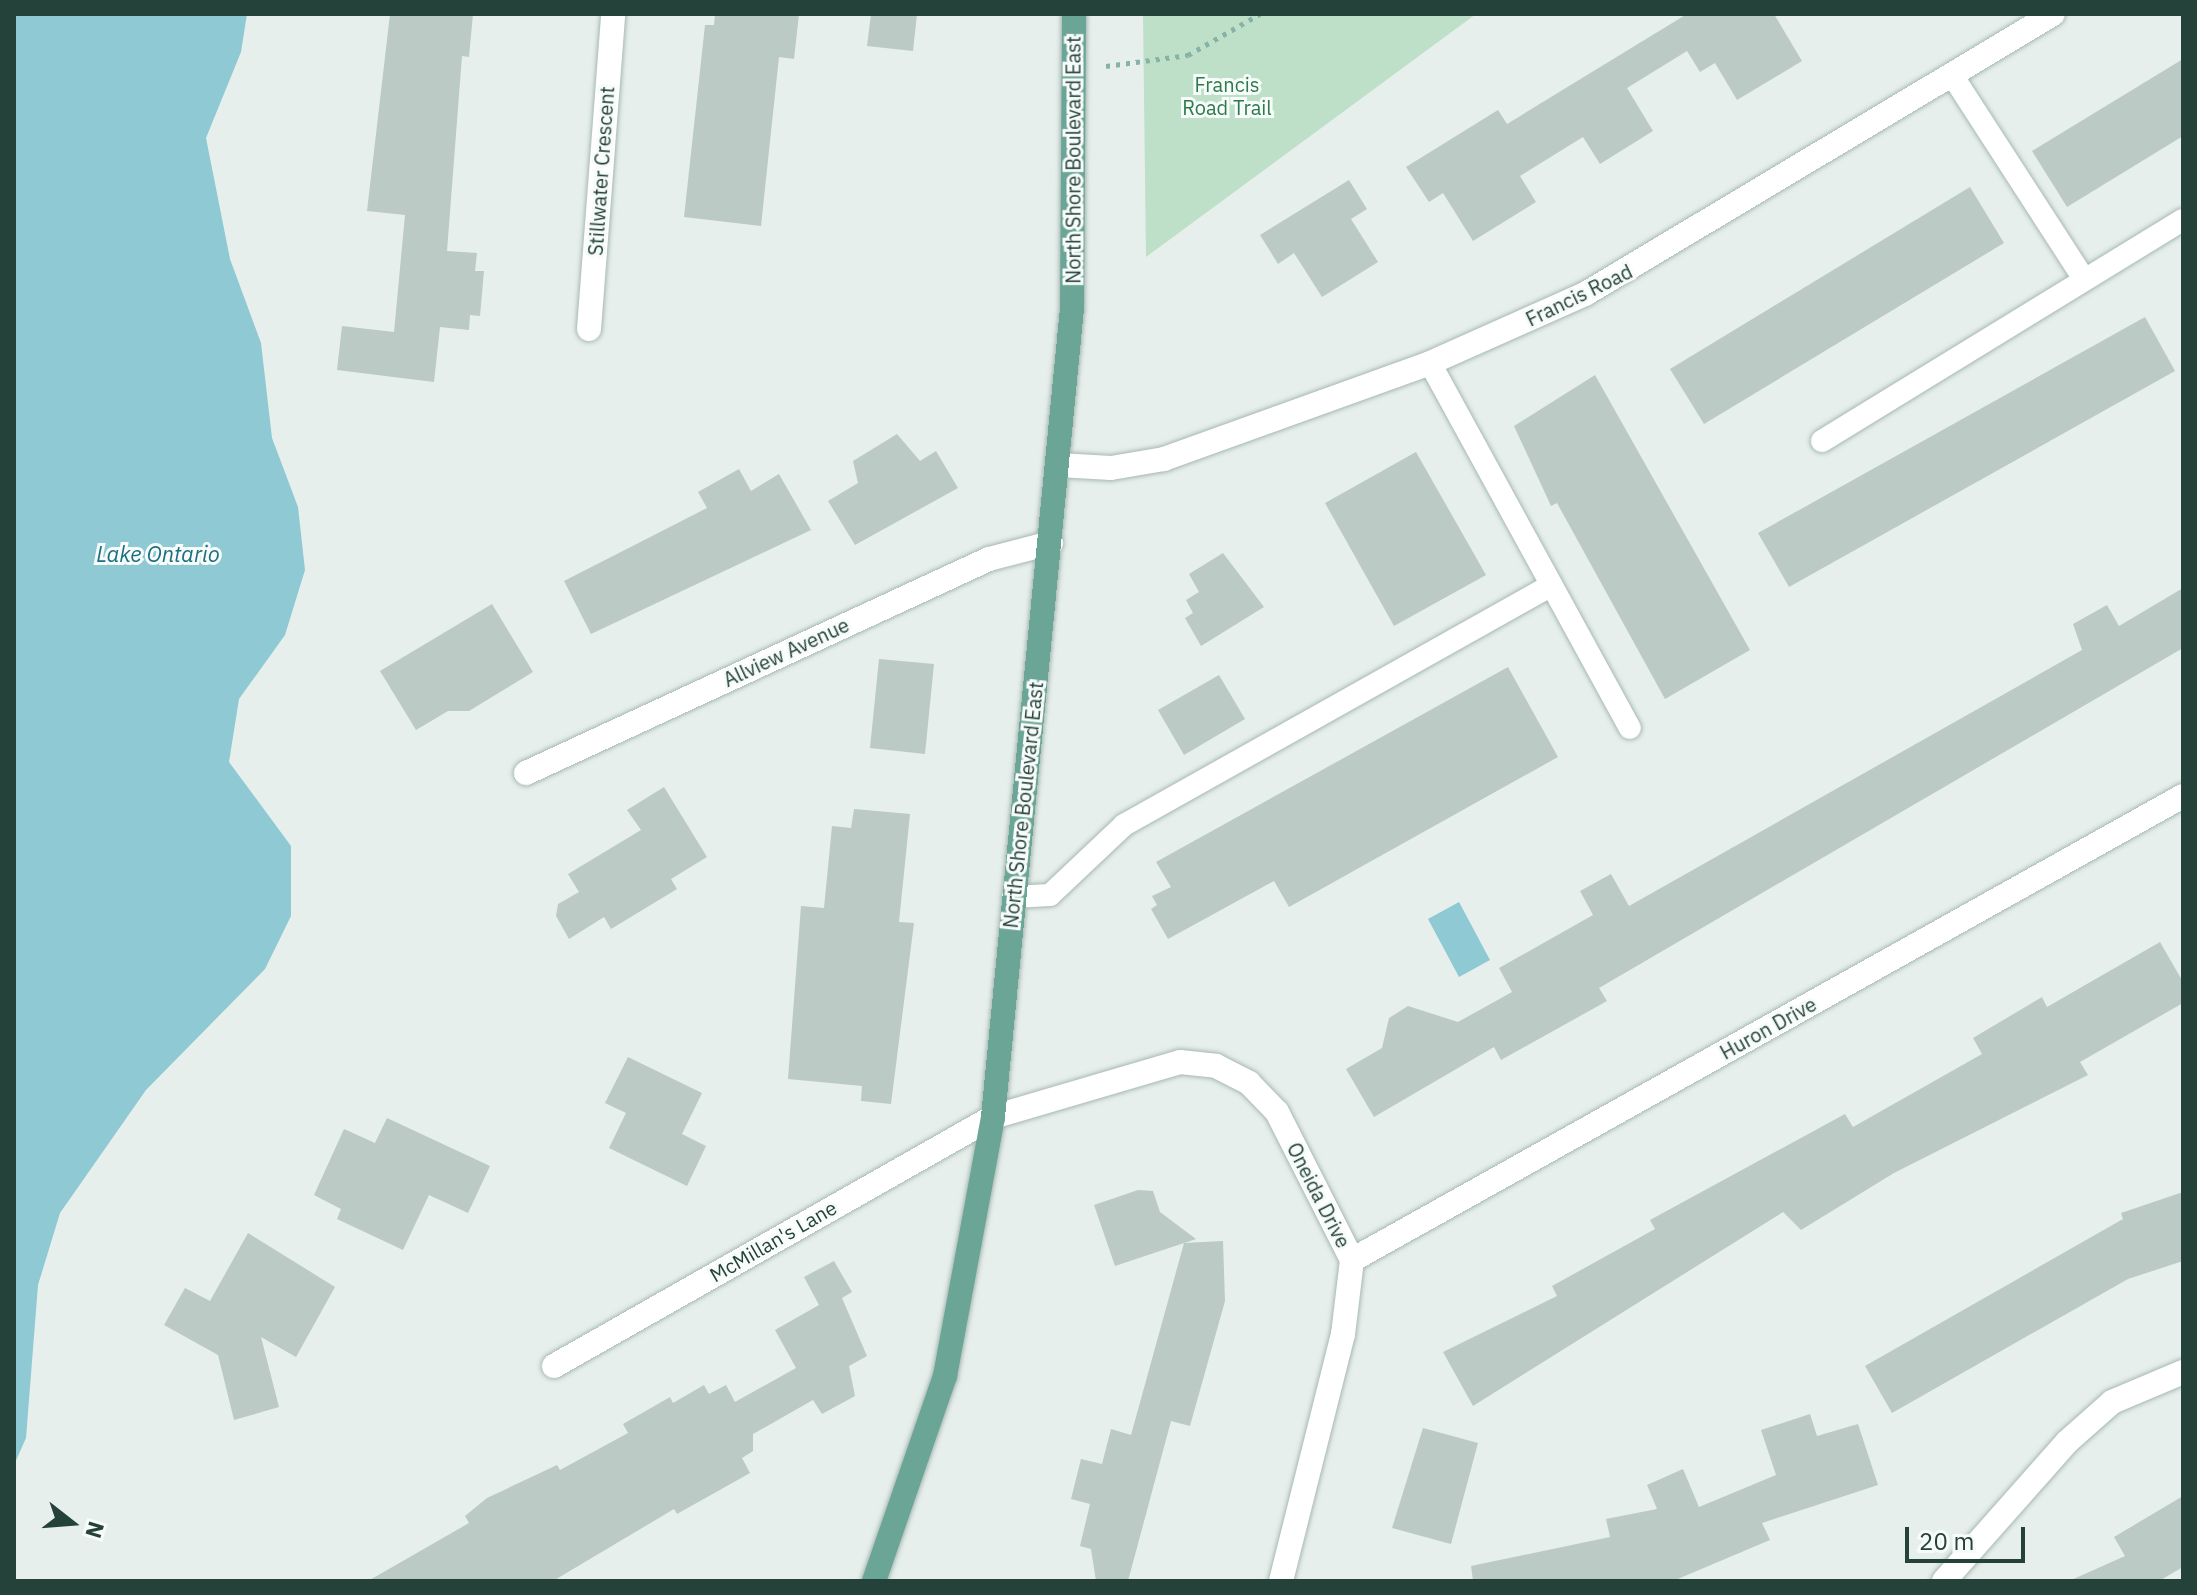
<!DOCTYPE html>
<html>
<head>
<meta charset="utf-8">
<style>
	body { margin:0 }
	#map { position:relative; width:2197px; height:1595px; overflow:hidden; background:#e6efeb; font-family:"IBM Plex Sans",sans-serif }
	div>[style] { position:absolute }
	.green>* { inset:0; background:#bfe0c8 }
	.water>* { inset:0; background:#8ec9d4 }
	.building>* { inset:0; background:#bbcac4 }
	.path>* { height:5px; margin-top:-2.5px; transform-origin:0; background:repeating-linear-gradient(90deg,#86b3a5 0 4px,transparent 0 10px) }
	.roads { filter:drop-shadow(0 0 2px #a8b8b2) drop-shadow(0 0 2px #a8b8b2) }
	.service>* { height:22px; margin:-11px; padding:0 11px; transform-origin:11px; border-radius:11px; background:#fff }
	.minor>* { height:24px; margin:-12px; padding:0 12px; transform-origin:12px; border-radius:12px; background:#fff }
	.primary>* { height:24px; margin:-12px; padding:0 12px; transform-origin:12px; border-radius:12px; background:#6aa596 }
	span { translate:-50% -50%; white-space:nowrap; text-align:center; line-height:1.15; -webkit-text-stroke:6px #f7fbf9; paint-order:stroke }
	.park-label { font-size:20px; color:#2d7a4b }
	.street-label { font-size:20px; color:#24423a }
	.water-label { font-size:22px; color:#1c6f80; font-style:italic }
	.frame { position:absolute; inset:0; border:16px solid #24423a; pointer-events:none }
	.north { position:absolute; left:32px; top:1483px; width:80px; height:80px; -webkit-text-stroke:6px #f7fbf9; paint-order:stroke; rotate:107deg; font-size:22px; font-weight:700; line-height:32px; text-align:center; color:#24423a }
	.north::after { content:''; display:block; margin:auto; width:28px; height:36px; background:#24423a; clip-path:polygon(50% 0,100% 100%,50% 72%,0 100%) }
	.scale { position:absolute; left:1905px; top:1527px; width:120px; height:36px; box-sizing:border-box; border:4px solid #24423a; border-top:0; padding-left:10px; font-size:24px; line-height:28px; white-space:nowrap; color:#24423a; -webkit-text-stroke:6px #f7fbf9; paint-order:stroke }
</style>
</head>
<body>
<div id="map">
	<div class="green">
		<i style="clip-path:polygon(1143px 14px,1476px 14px,1146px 257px)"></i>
	</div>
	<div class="water">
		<i style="clip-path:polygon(14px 14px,247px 14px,241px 52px,206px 138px,230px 259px,261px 343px,272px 438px,298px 507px,305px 570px,285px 635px,239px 699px,229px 762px,291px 846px,291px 916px,265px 969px,146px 1090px,60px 1213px,38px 1285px,26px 1438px,14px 1465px)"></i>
		<i style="clip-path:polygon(1459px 902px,1490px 960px,1459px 977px,1428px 919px)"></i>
	</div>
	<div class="building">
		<i style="clip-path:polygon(390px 14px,473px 14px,469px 57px,462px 56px,447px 251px,477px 253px,475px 271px,484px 271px,480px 316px,470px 315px,469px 330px,440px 327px,434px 382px,337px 370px,342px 326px,394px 332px,405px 215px,367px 211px)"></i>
		<i style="clip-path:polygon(715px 14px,799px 14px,794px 59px,779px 57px,761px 226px,684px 217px,705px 25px,714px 25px)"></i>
		<i style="clip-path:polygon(871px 14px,917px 14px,913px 51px,867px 46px)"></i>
		<i style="clip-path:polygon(1687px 14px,1774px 14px,1802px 61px,1737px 100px,1715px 63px,1700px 72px,1687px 51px,1627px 88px,1653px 131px,1600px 164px,1583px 137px,1520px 176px,1536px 202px,1473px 241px,1443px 193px,1429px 202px,1406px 167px,1498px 110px,1507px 124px)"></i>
		<i style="clip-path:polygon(2183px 59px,2183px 136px,2067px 207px,2032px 151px)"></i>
		<i style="clip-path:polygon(1349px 180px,1367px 209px,1351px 219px,1378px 262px,1322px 297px,1294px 253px,1278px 264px,1260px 235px)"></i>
		<i style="clip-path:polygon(1970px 187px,2004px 243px,1704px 424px,1670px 369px)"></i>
		<i style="clip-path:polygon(2145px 317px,2175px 371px,1789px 587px,1758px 533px)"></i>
		<i style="clip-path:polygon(1595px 375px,1750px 650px,1665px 699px,1557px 503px,1551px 506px,1514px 426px)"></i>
		<i style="clip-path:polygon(897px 434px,920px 461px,936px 451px,958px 488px,855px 545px,828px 501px,858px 483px,853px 461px)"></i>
		<i style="clip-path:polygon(1416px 452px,1486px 575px,1394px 626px,1325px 503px)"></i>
		<i style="clip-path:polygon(739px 469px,751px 491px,779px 474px,811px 530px,591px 634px,564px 581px,707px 508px,698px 492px)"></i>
		<i style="clip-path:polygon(1223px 553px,1264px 607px,1201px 646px,1185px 618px,1193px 613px,1186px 600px,1199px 592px,1189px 574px)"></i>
		<i style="clip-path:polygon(2183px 588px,2183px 648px,1599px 988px,1607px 1001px,1501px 1060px,1494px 1047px,1374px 1117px,1346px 1069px,1382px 1048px,1389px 1018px,1408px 1006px,1458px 1022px,1512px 992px,1499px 968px,1593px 915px,1580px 891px,1611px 874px,1629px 906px,2082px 650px,2073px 624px,2107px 605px,2119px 626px)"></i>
		<i style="clip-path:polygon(492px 604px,533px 672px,469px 711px,448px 711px,416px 730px,380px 671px)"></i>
		<i style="clip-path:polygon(879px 659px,934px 664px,925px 754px,870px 748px)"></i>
		<i style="clip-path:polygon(1508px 667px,1558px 757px,1289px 907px,1274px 881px,1168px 939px,1151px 909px,1157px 905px,1152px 896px,1171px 887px,1156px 862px)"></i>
		<i style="clip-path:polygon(1219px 675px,1245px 719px,1184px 755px,1158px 710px)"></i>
		<i style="clip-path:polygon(664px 787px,707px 857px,671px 879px,677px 889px,611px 929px,604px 917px,569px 939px,556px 916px,558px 904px,579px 892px,568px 874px,641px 830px,627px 810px)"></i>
		<i style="clip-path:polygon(854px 809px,910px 814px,899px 922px,914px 923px,891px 1104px,861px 1101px,862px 1086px,788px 1079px,801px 906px,824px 908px,832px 826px,851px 828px)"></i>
		<i style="clip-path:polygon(2160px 942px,2183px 982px,2183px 1003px,2080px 1062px,2088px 1075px,1894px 1173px,1801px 1230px,1783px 1212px,1473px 1406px,1443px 1352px,1557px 1296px,1552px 1286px,1655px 1229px,1650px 1220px,1845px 1114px,1853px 1127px,1982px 1054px,1973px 1038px,2042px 997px,2047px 1007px)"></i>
		<i style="clip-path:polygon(628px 1057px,702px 1093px,682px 1134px,706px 1146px,687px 1186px,609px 1148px,626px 1113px,605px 1103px)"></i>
		<i style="clip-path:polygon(387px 1118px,490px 1166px,468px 1213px,429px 1195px,403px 1250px,337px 1219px,341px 1209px,314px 1195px,344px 1129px,375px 1143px)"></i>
		<i style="clip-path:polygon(1138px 1190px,1153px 1191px,1160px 1212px,1196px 1239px,1115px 1266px,1094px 1205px)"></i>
		<i style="clip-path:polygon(2183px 1192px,2183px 1261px,2128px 1279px,1892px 1413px,1865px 1366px,2123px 1219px,2121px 1213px)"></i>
		<i style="clip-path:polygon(248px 1233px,335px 1287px,296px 1357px,261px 1337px,279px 1407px,234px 1420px,218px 1355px,164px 1325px,185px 1288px,210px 1301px)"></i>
		<i style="clip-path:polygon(1223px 1241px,1225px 1301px,1190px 1426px,1171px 1421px,1128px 1581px,1096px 1581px,1091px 1549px,1080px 1546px,1090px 1504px,1071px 1499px,1081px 1459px,1102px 1464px,1111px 1429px,1131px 1435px,1184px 1243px)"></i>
		<i style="clip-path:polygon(834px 1261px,852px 1292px,842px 1298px,867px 1356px,849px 1366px,855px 1396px,822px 1414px,813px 1400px,753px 1434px,753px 1451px,742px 1458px,750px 1473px,677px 1514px,674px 1509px,553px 1581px,368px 1581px,469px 1523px,465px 1516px,487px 1498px,557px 1465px,560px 1470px,628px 1433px,623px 1424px,670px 1397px,673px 1403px,704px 1385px,709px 1394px,726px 1385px,735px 1402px,796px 1368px,775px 1330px,819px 1305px,804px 1277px)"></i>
		<i style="clip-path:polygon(1810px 1414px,1817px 1436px,1858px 1424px,1878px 1485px,1762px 1523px,1770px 1540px,1673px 1581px,1473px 1581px,1471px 1566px,1610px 1537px,1606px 1519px,1657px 1509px,1647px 1485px,1683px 1469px,1699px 1507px,1776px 1475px,1761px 1430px)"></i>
		<i style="clip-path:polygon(1423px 1428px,1478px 1443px,1451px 1544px,1392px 1528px)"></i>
		<i style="clip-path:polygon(2183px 1496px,2183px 1567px,2159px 1581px,2069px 1581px,2125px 1556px,2114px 1537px)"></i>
	</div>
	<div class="path">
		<i style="left:1106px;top:66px;width:83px;rotate:-7.6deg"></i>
		<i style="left:1188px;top:55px;width:83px;rotate:-29.7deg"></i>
	</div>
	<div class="roads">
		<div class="service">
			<i style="left:1952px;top:75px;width:239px;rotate:57.1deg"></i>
			<i style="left:1430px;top:363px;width:416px;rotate:61.3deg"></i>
			<i style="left:1822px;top:441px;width:423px;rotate:-31.5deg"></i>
			<i style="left:1013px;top:897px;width:37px;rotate:-3deg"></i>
			<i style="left:1050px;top:895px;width:102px;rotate:-43.4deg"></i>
			<i style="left:1124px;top:825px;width:490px;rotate:-29.3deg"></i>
		</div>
		<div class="minor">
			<i style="left:589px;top:329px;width:316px;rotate:-85.6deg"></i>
			<i style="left:1059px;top:465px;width:52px;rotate:3.3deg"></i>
			<i style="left:1111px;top:468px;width:54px;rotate:-9.6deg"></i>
			<i style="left:1164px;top:459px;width:283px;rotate:-19.8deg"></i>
			<i style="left:1430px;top:363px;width:170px;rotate:-24deg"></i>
			<i style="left:1585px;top:294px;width:545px;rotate:-30.89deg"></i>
			<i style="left:526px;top:773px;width:510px;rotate:-24.81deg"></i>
			<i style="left:989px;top:559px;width:64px;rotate:-14.5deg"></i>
			<i style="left:1352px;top:1260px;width:952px;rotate:-29.18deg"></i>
			<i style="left:554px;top:1366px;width:505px;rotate:-29.56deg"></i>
			<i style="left:993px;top:1117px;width:195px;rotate:-16.4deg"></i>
			<i style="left:1180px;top:1062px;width:36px;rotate:6deg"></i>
			<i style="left:1216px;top:1066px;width:37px;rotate:27deg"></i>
			<i style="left:1249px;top:1083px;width:40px;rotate:46deg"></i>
			<i style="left:1277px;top:1112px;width:166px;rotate:63.1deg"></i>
			<i style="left:1352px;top:1260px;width:75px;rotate:96.9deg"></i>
			<i style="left:1343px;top:1334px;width:255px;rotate:104.1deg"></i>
			<i style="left:1944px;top:1581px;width:186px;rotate:-48.5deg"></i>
			<i style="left:2067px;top:1442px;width:60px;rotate:-41.6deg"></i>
			<i style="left:2112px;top:1402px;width:77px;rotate:-22.9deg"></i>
		</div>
		<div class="primary">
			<i style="left:874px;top:1581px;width:217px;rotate:-70.9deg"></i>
			<i style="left:945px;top:1376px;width:263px;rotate:-79.5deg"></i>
			<i style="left:993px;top:1117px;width:812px;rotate:-84.42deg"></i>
			<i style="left:1072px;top:309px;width:295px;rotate:-89.6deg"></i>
		</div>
	</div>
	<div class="park-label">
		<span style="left:1227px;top:96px">Francis<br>Road Trail</span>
	</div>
	<div class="street-label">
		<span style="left:1073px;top:160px;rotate:-90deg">North Shore Boulevard East</span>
		<span style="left:601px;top:171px;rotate:-86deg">Stillwater Crescent</span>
		<span style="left:1579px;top:295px;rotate:-26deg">Francis Road</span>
		<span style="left:786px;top:652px;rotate:-25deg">Allview Avenue</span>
		<span style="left:1023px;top:805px;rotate:-84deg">North Shore Boulevard East</span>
		<span style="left:1768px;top:1028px;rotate:-29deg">Huron Drive</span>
		<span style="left:1319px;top:1195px;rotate:63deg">Oneida Drive</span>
		<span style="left:773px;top:1241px;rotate:-30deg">McMillan's Lane</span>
	</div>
	<div class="water-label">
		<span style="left:158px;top:554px">Lake Ontario</span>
	</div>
	<div class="frame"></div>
	<div class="north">N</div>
	<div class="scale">20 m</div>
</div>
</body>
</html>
